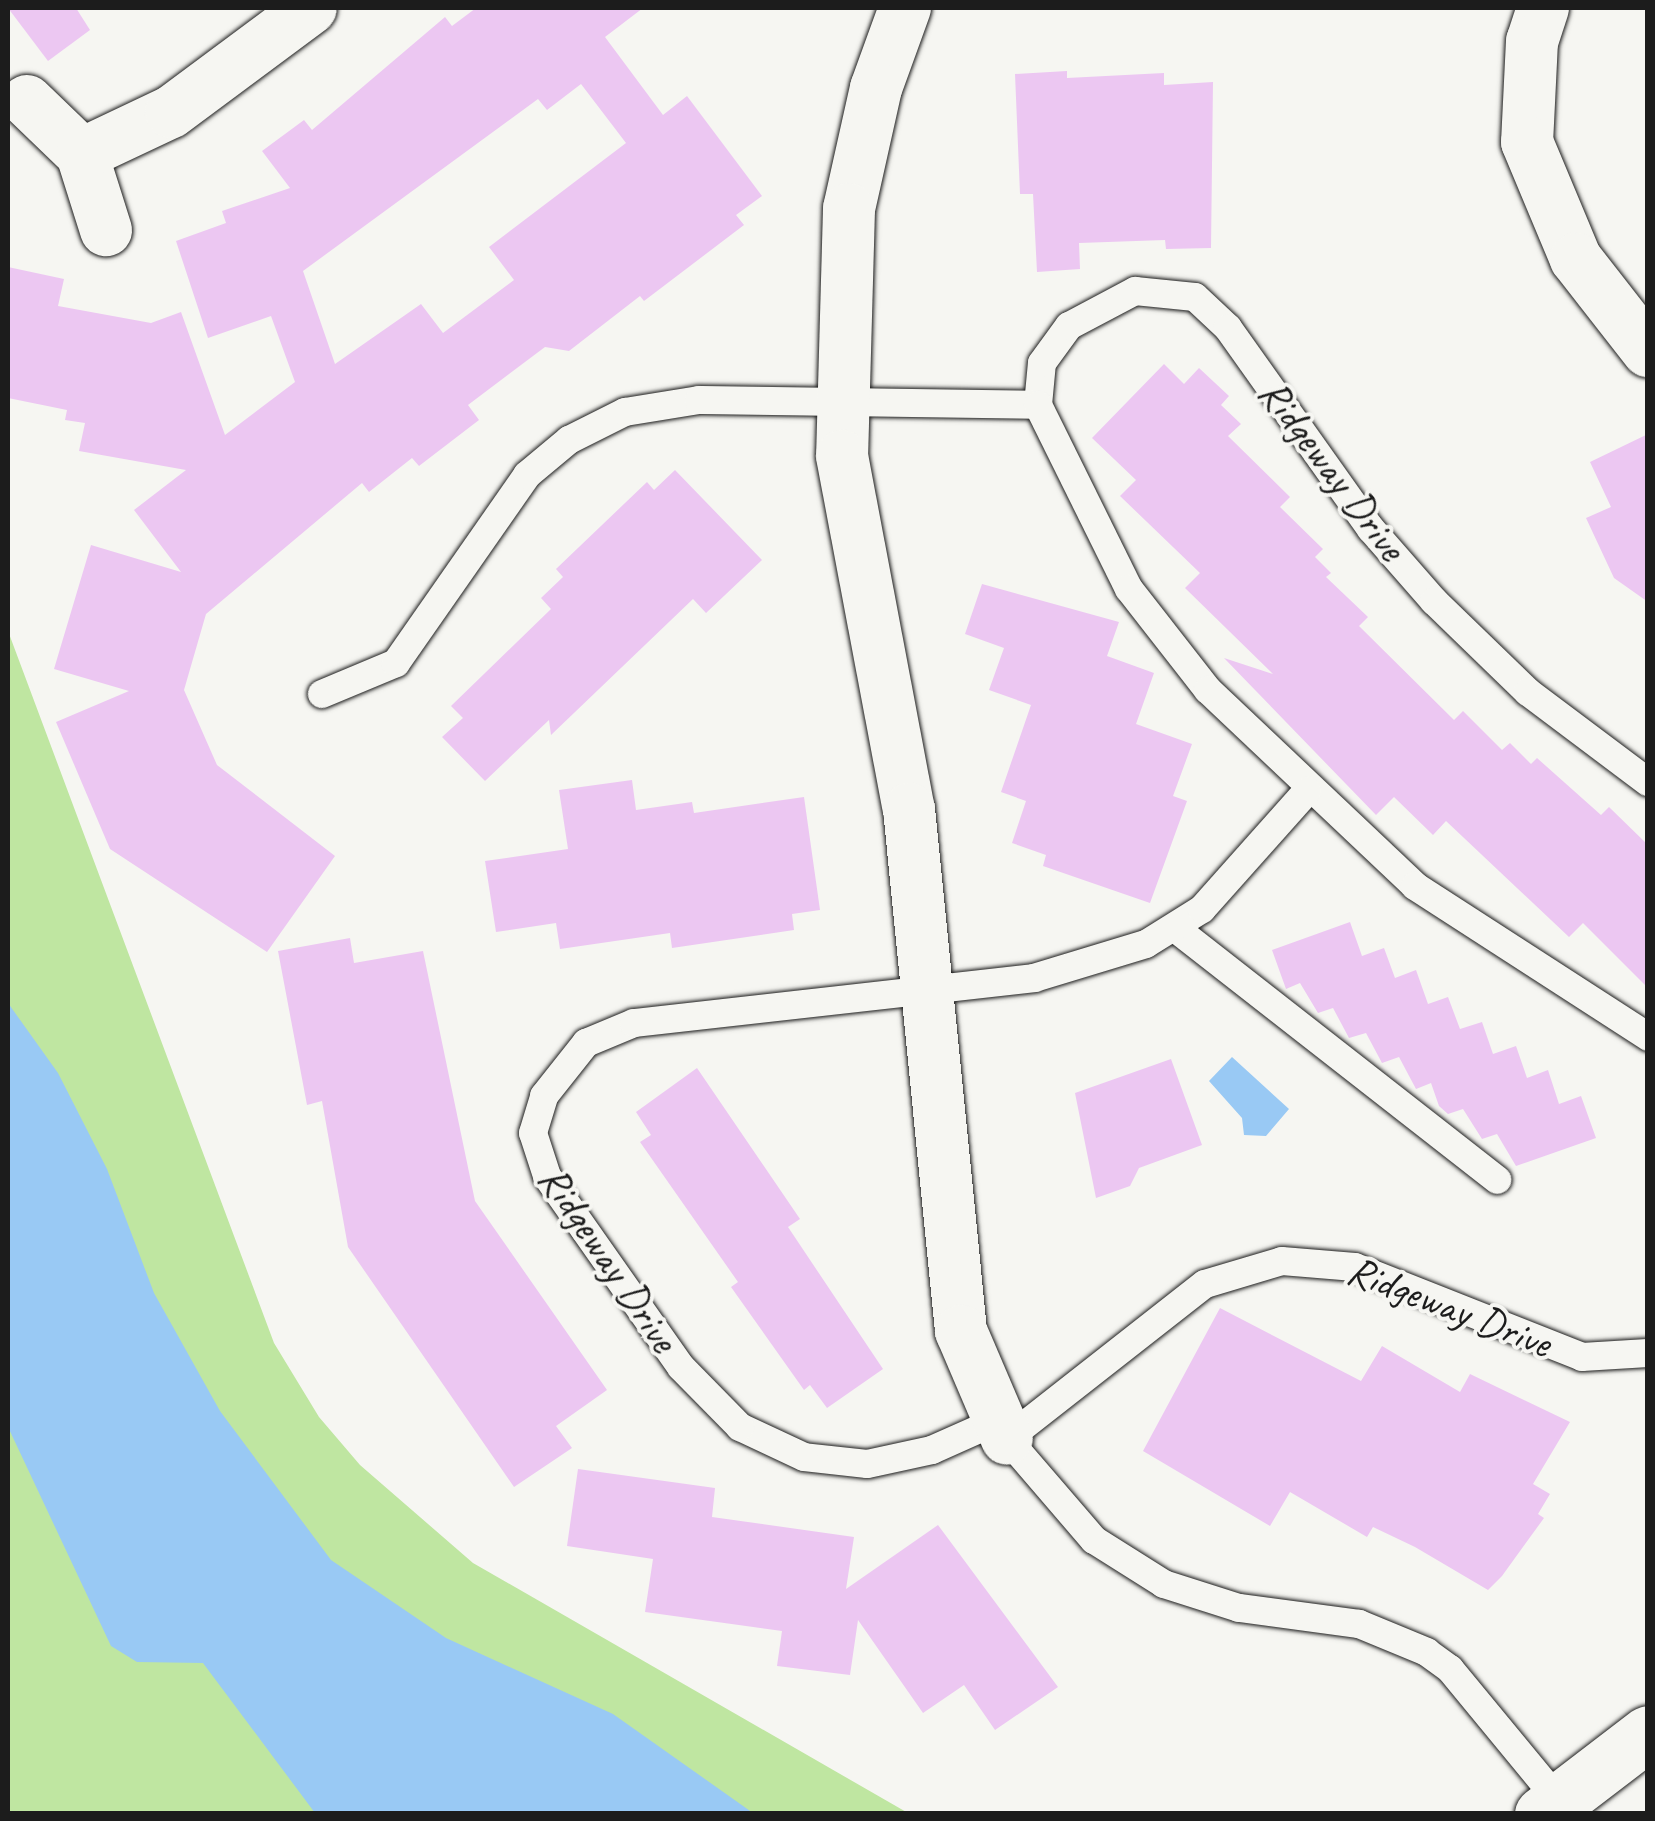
<!DOCTYPE html>
<html>
<head>
<meta charset="utf-8">
<style>
	body { margin:0 }
	#map { position:relative; width:1655px; height:1821px; overflow:hidden; background:#f6f6f2; font-family:Caveat,sans-serif }
	div>[style] { position:absolute }
	.green>* { inset:0; background:#bfe6a1 }
	.water>* { inset:0; background:#99c9f4 }
	.building>* { inset:0; background:#ecc7f2 }
	.roads { filter:drop-shadow(0 0 2px #1c1c1c) drop-shadow(0 0 2px #1c1c1c) }
	.service>* { height:28px; margin:-14px; padding:0 14px; transform-origin:14px; border-radius:14px; background:#f6f6f2 }
	.minor>* { height:52px; margin:-26px; padding:0 26px; transform-origin:26px; border-radius:26px; background:#f6f6f2 }
	.tertiary>* { height:55px; margin:-27.5px; padding:0 27.5px; transform-origin:27.5px; border-radius:27.5px; background:#f6f6f2 }
	span { translate:-50% -50%; white-space:nowrap; text-align:center; line-height:1.15; -webkit-text-stroke:8px #f6f6f2; paint-order:stroke }
	.street-label { font-size:42px; color:#1c1c1c }
	.frame { position:absolute; inset:0; border:10px solid #1c1c1c; pointer-events:none }
</style>
</head>
<body>
<div id="map">
	<div class="green">
		<i style="clip-path:polygon(8px 631px,274px 1343px,319px 1417px,360px 1465px,473px 1563px,908px 1813px,8px 1813px)"></i>
	</div>
	<div class="water">
		<i style="clip-path:polygon(8px 1003px,58px 1073px,107px 1169px,154px 1293px,220px 1411px,331px 1560px,446px 1638px,613px 1714px,753px 1813px,315px 1813px,203px 1663px,137px 1662px,111px 1646px,8px 1427px)"></i>
		<i style="clip-path:polygon(1232px 1057px,1289px 1109px,1266px 1136px,1244px 1135px,1242px 1118px,1209px 1081px)"></i>
	</div>
	<div class="building">
		<i style="clip-path:polygon(8px 8px,76px 8px,90px 30px,48px 61px)"></i>
		<i style="clip-path:polygon(evenodd,476px 8px,643px 8px,605px 37px,663px 115px,687px 96px,762px 196px,736px 215px,744px 225px,644px 301px,640px 296px,569px 351px,545px 347px,468px 405px,479px 420px,419px 466px,412px 458px,369px 492px,362px 483px,206px 614px,184px 690px,217px 765px,335px 856px,267px 952px,110px 849px,56px 722px,129px 691px,54px 669px,91px 545px,181px 572px,134px 510px,186px 470px,79px 451px,85px 423px,65px 420px,67px 410px,8px 398px,8px 267px,64px 279px,58px 306px,151px 323px,181px 312px,225px 435px,295px 382px,271px 316px,208px 338px,176px 241px,226px 223px,222px 211px,290px 188px,262px 151px,304px 120px,312px 130px,445px 17px,452px 26px,476px 8px,581px 84px,626px 143px,489px 247px,514px 280px,443px 333px,421px 304px,335px 364px,303px 271px,538px 99px,547px 110px,581px 84px)"></i>
		<i style="clip-path:polygon(1067px 71px,1067px 78px,1164px 73px,1164px 85px,1213px 82px,1211px 248px,1166px 249px,1165px 240px,1079px 243px,1080px 269px,1037px 272px,1033px 194px,1020px 194px,1015px 74px)"></i>
		<i style="clip-path:polygon(1164px 364px,1184px 384px,1199px 368px,1229px 396px,1221px 405px,1241px 424px,1228px 436px,1290px 497px,1280px 507px,1323px 549px,1315px 557px,1331px 573px,1326px 577px,1368px 617px,1359px 626px,1454px 720px,1463px 711px,1502px 750px,1510px 743px,1531px 764px,1537px 758px,1601px 815px,1609px 807px,1648px 845px,1648px 988px,1583px 923px,1569px 937px,1446px 821px,1433px 835px,1394px 797px,1376px 815px,1224px 658px,1273px 674px,1185px 588px,1200px 573px,1120px 496px,1136px 480px,1092px 438px)"></i>
		<i style="clip-path:polygon(1648px 434px,1648px 602px,1614px 578px,1586px 518px,1611px 507px,1590px 462px)"></i>
		<i style="clip-path:polygon(675px 470px,762px 560px,706px 613px,693px 599px,551px 735px,549px 720px,485px 781px,442px 737px,463px 718px,451px 706px,551px 609px,541px 598px,563px 577px,556px 569px,647px 482px,654px 490px)"></i>
		<i style="clip-path:polygon(982px 584px,1119px 622px,1107px 656px,1154px 673px,1136px 724px,1192px 744px,1173px 796px,1187px 801px,1150px 903px,1043px 866px,1046px 855px,1012px 843px,1026px 801px,1001px 792px,1031px 705px,989px 690px,1004px 648px,965px 634px)"></i>
		<i style="clip-path:polygon(632px 780px,636px 810px,692px 802px,694px 813px,804px 797px,820px 910px,792px 914px,794px 930px,672px 948px,670px 933px,560px 949px,556px 923px,496px 932px,485px 861px,568px 849px,559px 790px)"></i>
		<i style="clip-path:polygon(1350px 922px,1362px 956px,1384px 948px,1395px 978px,1416px 970px,1428px 1004px,1448px 997px,1460px 1029px,1482px 1022px,1493px 1054px,1516px 1046px,1527px 1078px,1548px 1070px,1559px 1104px,1581px 1096px,1596px 1138px,1516px 1166px,1497px 1134px,1482px 1139px,1463px 1109px,1448px 1114px,1439px 1106px,1431px 1083px,1416px 1089px,1399px 1057px,1382px 1063px,1366px 1033px,1349px 1038px,1333px 1008px,1318px 1013px,1300px 983px,1286px 989px,1272px 950px)"></i>
		<i style="clip-path:polygon(350px 938px,354px 963px,423px 951px,475px 1201px,607px 1390px,556px 1426px,572px 1448px,514px 1487px,348px 1247px,322px 1101px,307px 1105px,278px 951px)"></i>
		<i style="clip-path:polygon(1171px 1059px,1202px 1145px,1139px 1168px,1130px 1186px,1096px 1198px,1075px 1093px)"></i>
		<i style="clip-path:polygon(697px 1068px,800px 1219px,788px 1227px,883px 1369px,827px 1408px,810px 1385px,804px 1390px,731px 1287px,738px 1282px,640px 1142px,651px 1135px,636px 1112px)"></i>
		<i style="clip-path:polygon(1220px 1308px,1361px 1381px,1382px 1346px,1460px 1392px,1470px 1374px,1570px 1422px,1533px 1484px,1550px 1494px,1538px 1514px,1544px 1518px,1502px 1576px,1488px 1590px,1415px 1547px,1373px 1527px,1367px 1537px,1290px 1492px,1270px 1526px,1143px 1451px)"></i>
		<i style="clip-path:polygon(578px 1469px,715px 1488px,712px 1517px,854px 1537px,846px 1589px,938px 1525px,1058px 1687px,995px 1730px,964px 1685px,923px 1713px,858px 1620px,850px 1675px,777px 1666px,782px 1631px,645px 1612px,653px 1559px,567px 1546px)"></i>
	</div>
	<div class="roads">
		<div class="service">
			<i style="left:1038px;top:405px;width:42px;rotate:-84.6deg"></i>
			<i style="left:1042px;top:363px;width:46px;rotate:-53.9deg"></i>
			<i style="left:1069px;top:326px;width:75px;rotate:-27.9deg"></i>
			<i style="left:1135px;top:291px;width:60px;rotate:5.7deg"></i>
			<i style="left:1195px;top:297px;width:45px;rotate:43.2deg"></i>
			<i style="left:1228px;top:328px;width:247px;rotate:54.6deg"></i>
			<i style="left:1371px;top:529px;width:96px;rotate:48.8deg"></i>
			<i style="left:1434px;top:601px;width:131px;rotate:44.1deg"></i>
			<i style="left:1528px;top:692px;width:150px;rotate:36.9deg"></i>
			<i style="left:322px;top:694px;width:80px;rotate:-22.7deg"></i>
			<i style="left:396px;top:663px;width:229px;rotate:-55.1deg"></i>
			<i style="left:527px;top:475px;width:55px;rotate:-39.8deg"></i>
			<i style="left:569px;top:440px;width:63px;rotate:-26.6deg"></i>
			<i style="left:625px;top:412px;width:75px;rotate:-9.2deg"></i>
			<i style="left:699px;top:400px;width:339px;rotate:0.8deg"></i>
			<i style="left:1038px;top:405px;width:205px;rotate:63.7deg"></i>
			<i style="left:1129px;top:589px;width:128px;rotate:52deg"></i>
			<i style="left:1208px;top:690px;width:285px;rotate:43.4deg"></i>
			<i style="left:1415px;top:886px;width:278px;rotate:32.9deg"></i>
			<i style="left:1175px;top:928px;width:409px;rotate:38deg"></i>
			<i style="left:997px;top:1421px;width:71px;rotate:156deg"></i>
			<i style="left:932px;top:1450px;width:66px;rotate:167.8deg"></i>
			<i style="left:867px;top:1464px;width:63px;rotate:-173.7deg"></i>
			<i style="left:804px;top:1457px;width:71px;rotate:-154.9deg"></i>
			<i style="left:740px;top:1427px;width:84px;rotate:-134.5deg"></i>
			<i style="left:681px;top:1367px;width:233px;rotate:-125.1deg"></i>
			<i style="left:547px;top:1176px;width:45px;rotate:-108deg"></i>
			<i style="left:533px;top:1133px;width:39px;rotate:-73deg"></i>
			<i style="left:544px;top:1096px;width:68px;rotate:-51.6deg"></i>
			<i style="left:586px;top:1043px;width:52px;rotate:-22.6deg"></i>
			<i style="left:634px;top:1023px;width:403px;rotate:-6.4deg"></i>
			<i style="left:1034px;top:978px;width:117px;rotate:-16.9deg"></i>
			<i style="left:1146px;top:944px;width:66px;rotate:-32deg"></i>
			<i style="left:1202px;top:909px;width:158px;rotate:-48.3deg"></i>
			<i style="left:1558px;top:1800px;width:170px;rotate:-129.5deg"></i>
			<i style="left:1450px;top:1669px;width:29px;rotate:-144deg"></i>
			<i style="left:1427px;top:1652px;width:74px;rotate:-157.6deg"></i>
			<i style="left:1359px;top:1624px;width:121px;rotate:-172.4deg"></i>
			<i style="left:1239px;top:1608px;width:79px;rotate:-162.3deg"></i>
			<i style="left:1164px;top:1584px;width:83px;rotate:-147.8deg"></i>
			<i style="left:1094px;top:1540px;width:133px;rotate:-130.7deg"></i>
			<i style="left:1007px;top:1439px;width:251px;rotate:-38.1deg"></i>
			<i style="left:1205px;top:1284px;width:80px;rotate:-16.6deg"></i>
			<i style="left:1282px;top:1261px;width:73px;rotate:4.7deg"></i>
			<i style="left:1355px;top:1267px;width:244px;rotate:21.6deg"></i>
			<i style="left:1582px;top:1357px;width:66px;rotate:-3.5deg"></i>
		</div>
		<div class="minor">
			<i style="left:905px;top:8px;width:85px;rotate:109.9deg"></i>
			<i style="left:876px;top:88px;width:124px;rotate:102.6deg"></i>
			<i style="left:849px;top:209px;width:247px;rotate:91.6deg"></i>
			<i style="left:842px;top:456px;width:359px;rotate:79.3deg"></i>
			<i style="left:909px;top:809px;width:525px;rotate:84.31deg"></i>
			<i style="left:961px;top:1331px;width:117px;rotate:66.9deg"></i>
			<i style="left:1543px;top:8px;width:35px;rotate:108deg"></i>
			<i style="left:1532px;top:41px;width:101px;rotate:92.8deg"></i>
			<i style="left:1527px;top:142px;width:127px;rotate:67.3deg"></i>
			<i style="left:1576px;top:259px;width:117px;rotate:52deg"></i>
			<i style="left:27px;top:101px;width:76px;rotate:43.9deg"></i>
			<i style="left:82px;top:154px;width:80px;rotate:72.5deg"></i>
			<i style="left:82px;top:154px;width:98px;rotate:-25.3deg"></i>
			<i style="left:171px;top:112px;width:174px;rotate:-36.6deg"></i>
		</div>
		<div class="tertiary">
			<i style="left:1542px;top:1814px;width:133px;rotate:-37.4deg"></i>
		</div>
	</div>
	<div class="street-label">
		<span style="left:1332px;top:470px;rotate:53deg">Ridgeway Drive</span>
		<span style="left:608px;top:1259px;rotate:56deg">Ridgeway Drive</span>
		<span style="left:1449px;top:1307px;rotate:21deg">Ridgeway Drive</span>
	</div>
	<div class="frame"></div>
</div>
</body>
</html>
